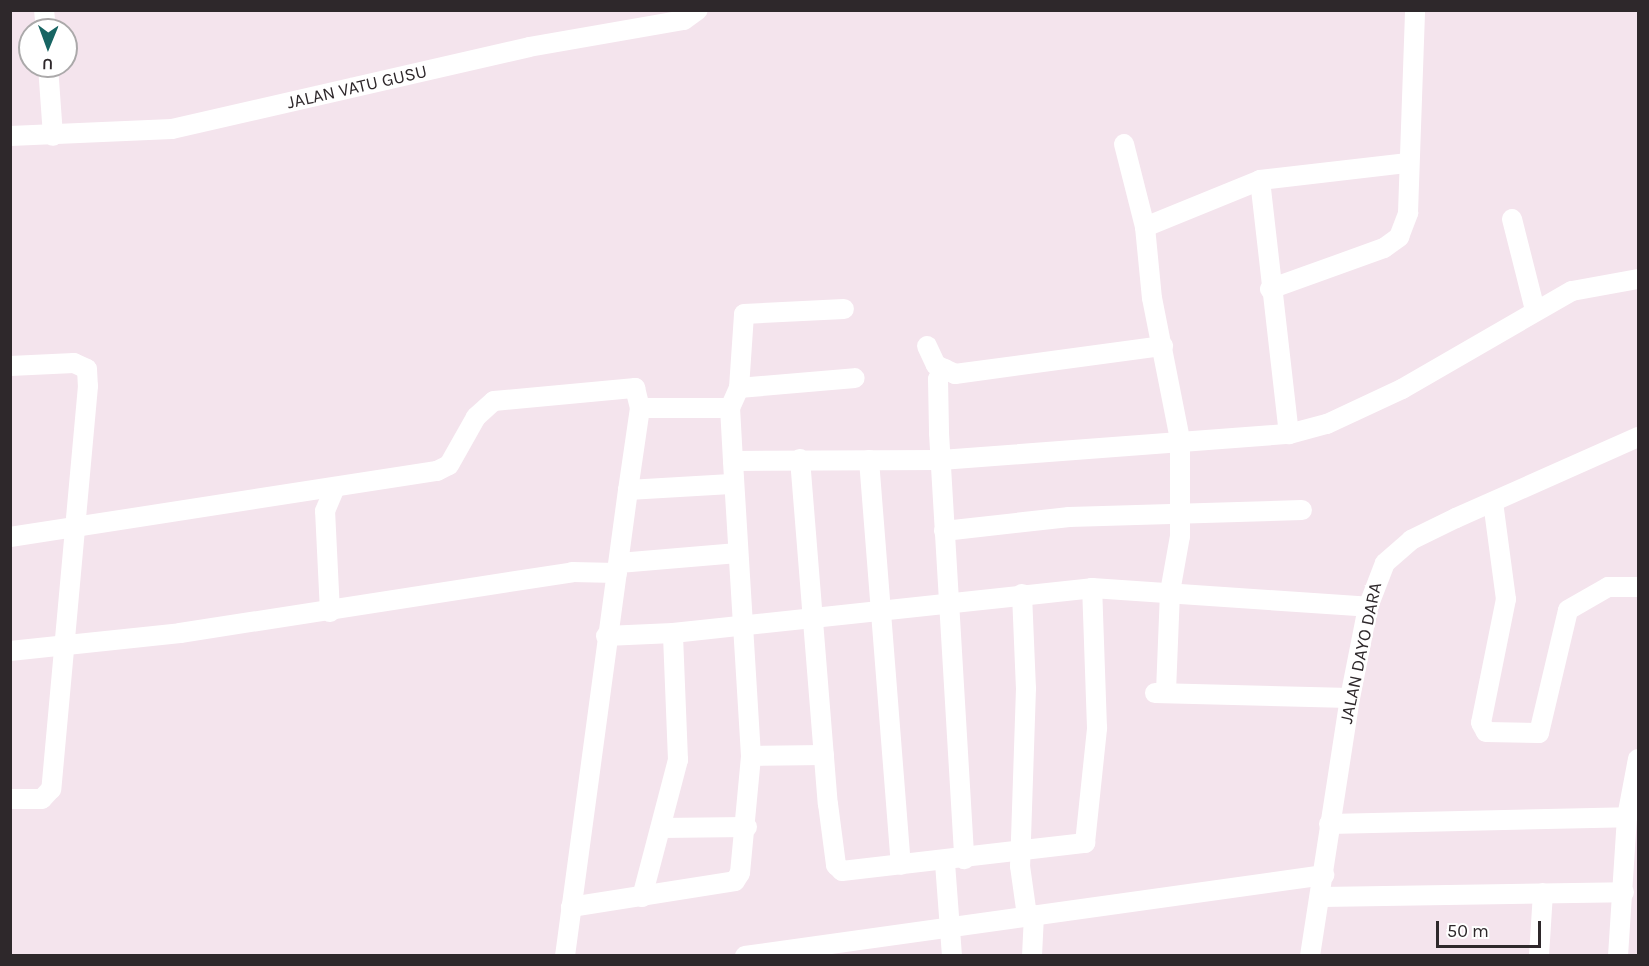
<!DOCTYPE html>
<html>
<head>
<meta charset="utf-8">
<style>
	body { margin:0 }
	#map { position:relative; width:1649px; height:966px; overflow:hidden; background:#f4e4ed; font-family:Karla,sans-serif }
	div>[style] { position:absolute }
	.minor>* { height:20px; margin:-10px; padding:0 10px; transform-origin:10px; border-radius:10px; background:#fff }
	span { translate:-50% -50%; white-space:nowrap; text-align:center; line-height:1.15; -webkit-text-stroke:4.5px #fff; paint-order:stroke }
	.street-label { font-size:18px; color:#2e282b }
	.frame { position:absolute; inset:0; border:12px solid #2e282b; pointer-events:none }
	.north { position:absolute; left:18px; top:18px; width:60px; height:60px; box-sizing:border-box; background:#fff; border:2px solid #aba9aa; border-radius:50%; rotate:181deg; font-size:16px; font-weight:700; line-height:24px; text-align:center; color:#2e282b }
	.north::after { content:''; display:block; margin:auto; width:21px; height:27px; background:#176563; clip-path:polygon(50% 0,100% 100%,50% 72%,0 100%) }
	.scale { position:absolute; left:1436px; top:921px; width:105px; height:27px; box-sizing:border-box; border:3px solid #2e282b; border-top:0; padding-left:8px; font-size:18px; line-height:21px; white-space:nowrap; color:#2e282b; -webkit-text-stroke:4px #fff; paint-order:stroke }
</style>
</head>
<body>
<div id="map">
	<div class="minor">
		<i style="left:44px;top:10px;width:20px;rotate:84deg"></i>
		<i style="left:48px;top:66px;width:70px;rotate:85.9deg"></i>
		<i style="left:10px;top:136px;width:162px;rotate:-2.5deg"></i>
		<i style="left:172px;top:129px;width:366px;rotate:-12.9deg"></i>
		<i style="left:529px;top:47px;width:157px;rotate:-9.9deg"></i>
		<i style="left:684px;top:20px;width:17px;rotate:-36deg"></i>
		<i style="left:1124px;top:144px;width:86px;rotate:75.8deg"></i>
		<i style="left:1145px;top:227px;width:71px;rotate:84.4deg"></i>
		<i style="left:1152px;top:298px;width:145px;rotate:78.8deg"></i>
		<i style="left:1180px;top:440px;width:96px;rotate:90deg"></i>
		<i style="left:1180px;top:536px;width:57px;rotate:100.1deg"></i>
		<i style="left:1170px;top:592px;width:100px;rotate:92.3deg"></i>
		<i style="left:1260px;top:180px;width:256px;rotate:83.5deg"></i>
		<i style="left:1512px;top:219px;width:94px;rotate:75.8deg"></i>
		<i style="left:1145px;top:227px;width:124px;rotate:-22.2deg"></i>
		<i style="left:1260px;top:180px;width:149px;rotate:-6.6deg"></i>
		<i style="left:1270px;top:289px;width:121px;rotate:-19.8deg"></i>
		<i style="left:1384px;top:248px;width:19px;rotate:-36deg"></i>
		<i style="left:1399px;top:237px;width:26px;rotate:-69deg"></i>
		<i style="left:1408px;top:213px;width:203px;rotate:-88deg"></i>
		<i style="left:927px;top:346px;width:21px;rotate:65deg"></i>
		<i style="left:936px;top:365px;width:21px;rotate:25deg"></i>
		<i style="left:955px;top:374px;width:210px;rotate:-7.7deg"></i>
		<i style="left:10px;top:366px;width:64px;rotate:-2.7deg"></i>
		<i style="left:74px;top:363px;width:14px;rotate:25deg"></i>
		<i style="left:87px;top:369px;width:17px;rotate:87deg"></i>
		<i style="left:88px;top:386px;width:405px;rotate:95.2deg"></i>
		<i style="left:51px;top:789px;width:13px;rotate:132deg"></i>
		<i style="left:42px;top:799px;width:32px;rotate:180deg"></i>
		<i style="left:945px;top:369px;width:12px;rotate:125deg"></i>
		<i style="left:938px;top:379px;width:54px;rotate:88.9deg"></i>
		<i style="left:939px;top:433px;width:427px;rotate:86.6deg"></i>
		<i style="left:739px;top:388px;width:74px;rotate:-86.1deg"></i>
		<i style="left:744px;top:314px;width:100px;rotate:-2.9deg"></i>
		<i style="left:640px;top:408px;width:90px"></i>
		<i style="left:800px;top:459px;width:346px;rotate:85.4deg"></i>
		<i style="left:828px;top:804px;width:62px;rotate:82.5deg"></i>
		<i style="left:836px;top:865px;width:8px;rotate:45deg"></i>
		<i style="left:842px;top:871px;width:245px;rotate:-6.6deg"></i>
		<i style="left:1085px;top:843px;width:116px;rotate:-84deg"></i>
		<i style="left:1097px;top:728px;width:140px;rotate:-92deg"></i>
		<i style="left:869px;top:460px;width:406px;rotate:85.5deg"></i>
		<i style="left:733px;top:461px;width:53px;rotate:-93.2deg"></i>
		<i style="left:730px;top:408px;width:22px;rotate:-66deg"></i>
		<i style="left:739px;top:388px;width:116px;rotate:-4.9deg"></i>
		<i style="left:1493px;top:502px;width:98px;rotate:82.4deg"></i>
		<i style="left:1506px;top:599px;width:126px;rotate:101.4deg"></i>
		<i style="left:1481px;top:723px;width:10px;rotate:61deg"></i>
		<i style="left:1486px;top:732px;width:53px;rotate:1.1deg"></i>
		<i style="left:1539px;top:733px;width:126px;rotate:-76.7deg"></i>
		<i style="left:1568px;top:610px;width:46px;rotate:-29.9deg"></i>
		<i style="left:1608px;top:587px;width:30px"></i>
		<i style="left:944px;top:531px;width:126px;rotate:-6.4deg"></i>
		<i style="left:1069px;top:517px;width:233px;rotate:-1.7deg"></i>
		<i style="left:10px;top:537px;width:432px;rotate:-8.8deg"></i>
		<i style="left:437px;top:471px;width:13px;rotate:-27deg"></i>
		<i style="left:449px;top:465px;width:55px;rotate:-60.6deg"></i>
		<i style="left:476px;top:417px;width:24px;rotate:-42deg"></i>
		<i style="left:494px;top:401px;width:142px;rotate:-5.3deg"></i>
		<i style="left:635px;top:388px;width:21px;rotate:76deg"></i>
		<i style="left:640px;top:408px;width:83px;rotate:98.3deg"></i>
		<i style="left:619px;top:563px;width:119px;rotate:-4.8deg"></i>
		<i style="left:1022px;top:594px;width:94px;rotate:87.6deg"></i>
		<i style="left:1026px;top:688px;width:178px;rotate:91.9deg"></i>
		<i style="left:1020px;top:866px;width:50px;rotate:82deg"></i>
		<i style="left:330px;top:612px;width:101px;rotate:-92.8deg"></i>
		<i style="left:325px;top:511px;width:23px;rotate:-67deg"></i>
		<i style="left:606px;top:636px;width:67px;rotate:-2.6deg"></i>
		<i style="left:673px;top:633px;width:421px;rotate:-6.1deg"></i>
		<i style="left:1092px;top:588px;width:277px;rotate:3.9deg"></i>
		<i style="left:10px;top:651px;width:171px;rotate:-6deg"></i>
		<i style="left:180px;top:633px;width:397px;rotate:-8.8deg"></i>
		<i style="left:572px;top:572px;width:45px;rotate:1.3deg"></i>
		<i style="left:1155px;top:693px;width:195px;rotate:1.5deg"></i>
		<i style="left:751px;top:756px;width:73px;rotate:-0.8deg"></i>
		<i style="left:1627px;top:817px;width:59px;rotate:-79.3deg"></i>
		<i style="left:1329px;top:824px;width:298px;rotate:-1.3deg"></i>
		<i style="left:1627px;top:817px;width:139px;rotate:93.7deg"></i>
		<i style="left:661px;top:828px;width:86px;rotate:-0.7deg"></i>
		<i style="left:945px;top:863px;width:93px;rotate:85.7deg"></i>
		<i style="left:642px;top:897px;width:142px;rotate:-75.3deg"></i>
		<i style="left:678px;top:760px;width:127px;rotate:-92.3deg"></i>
		<i style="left:1322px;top:897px;width:302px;rotate:-0.9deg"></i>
		<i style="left:571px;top:907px;width:166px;rotate:-9deg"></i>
		<i style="left:735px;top:881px;width:9px;rotate:-58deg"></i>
		<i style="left:740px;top:873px;width:118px;rotate:-84.6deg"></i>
		<i style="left:751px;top:756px;width:296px;rotate:-93.5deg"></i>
		<i style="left:733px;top:461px;width:208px;rotate:-0.3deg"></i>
		<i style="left:941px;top:460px;width:349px;rotate:-4.3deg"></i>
		<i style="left:1289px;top:434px;width:39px;rotate:-15deg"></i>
		<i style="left:1327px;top:424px;width:83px;rotate:-25deg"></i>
		<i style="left:1402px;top:389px;width:196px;rotate:-30deg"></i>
		<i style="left:1572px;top:291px;width:67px;rotate:-10.3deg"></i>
		<i style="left:565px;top:956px;width:470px;rotate:-82.3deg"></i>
		<i style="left:628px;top:490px;width:103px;rotate:-3.3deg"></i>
		<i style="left:745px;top:956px;width:585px;rotate:-7.96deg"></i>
		<i style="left:1032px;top:956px;width:41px;rotate:-87.2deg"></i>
		<i style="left:1310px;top:956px;width:261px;rotate:-81.2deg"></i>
		<i style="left:1350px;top:698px;width:93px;rotate:-78.8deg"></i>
		<i style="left:1368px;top:607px;width:47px;rotate:-68.9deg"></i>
		<i style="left:1385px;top:563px;width:35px;rotate:-41deg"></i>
		<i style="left:1411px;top:540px;width:50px;rotate:-26.1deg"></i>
		<i style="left:1456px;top:518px;width:199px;rotate:-24deg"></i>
		<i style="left:1539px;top:956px;width:63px;rotate:-86.4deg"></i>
	</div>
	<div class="street-label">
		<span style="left:357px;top:87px;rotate:-13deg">JALAN VATU GUSU</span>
		<span style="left:1361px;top:653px;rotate:-78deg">JALAN DAYO DARA</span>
	</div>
	<div class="frame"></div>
	<div class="north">U</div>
	<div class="scale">50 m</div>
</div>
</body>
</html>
